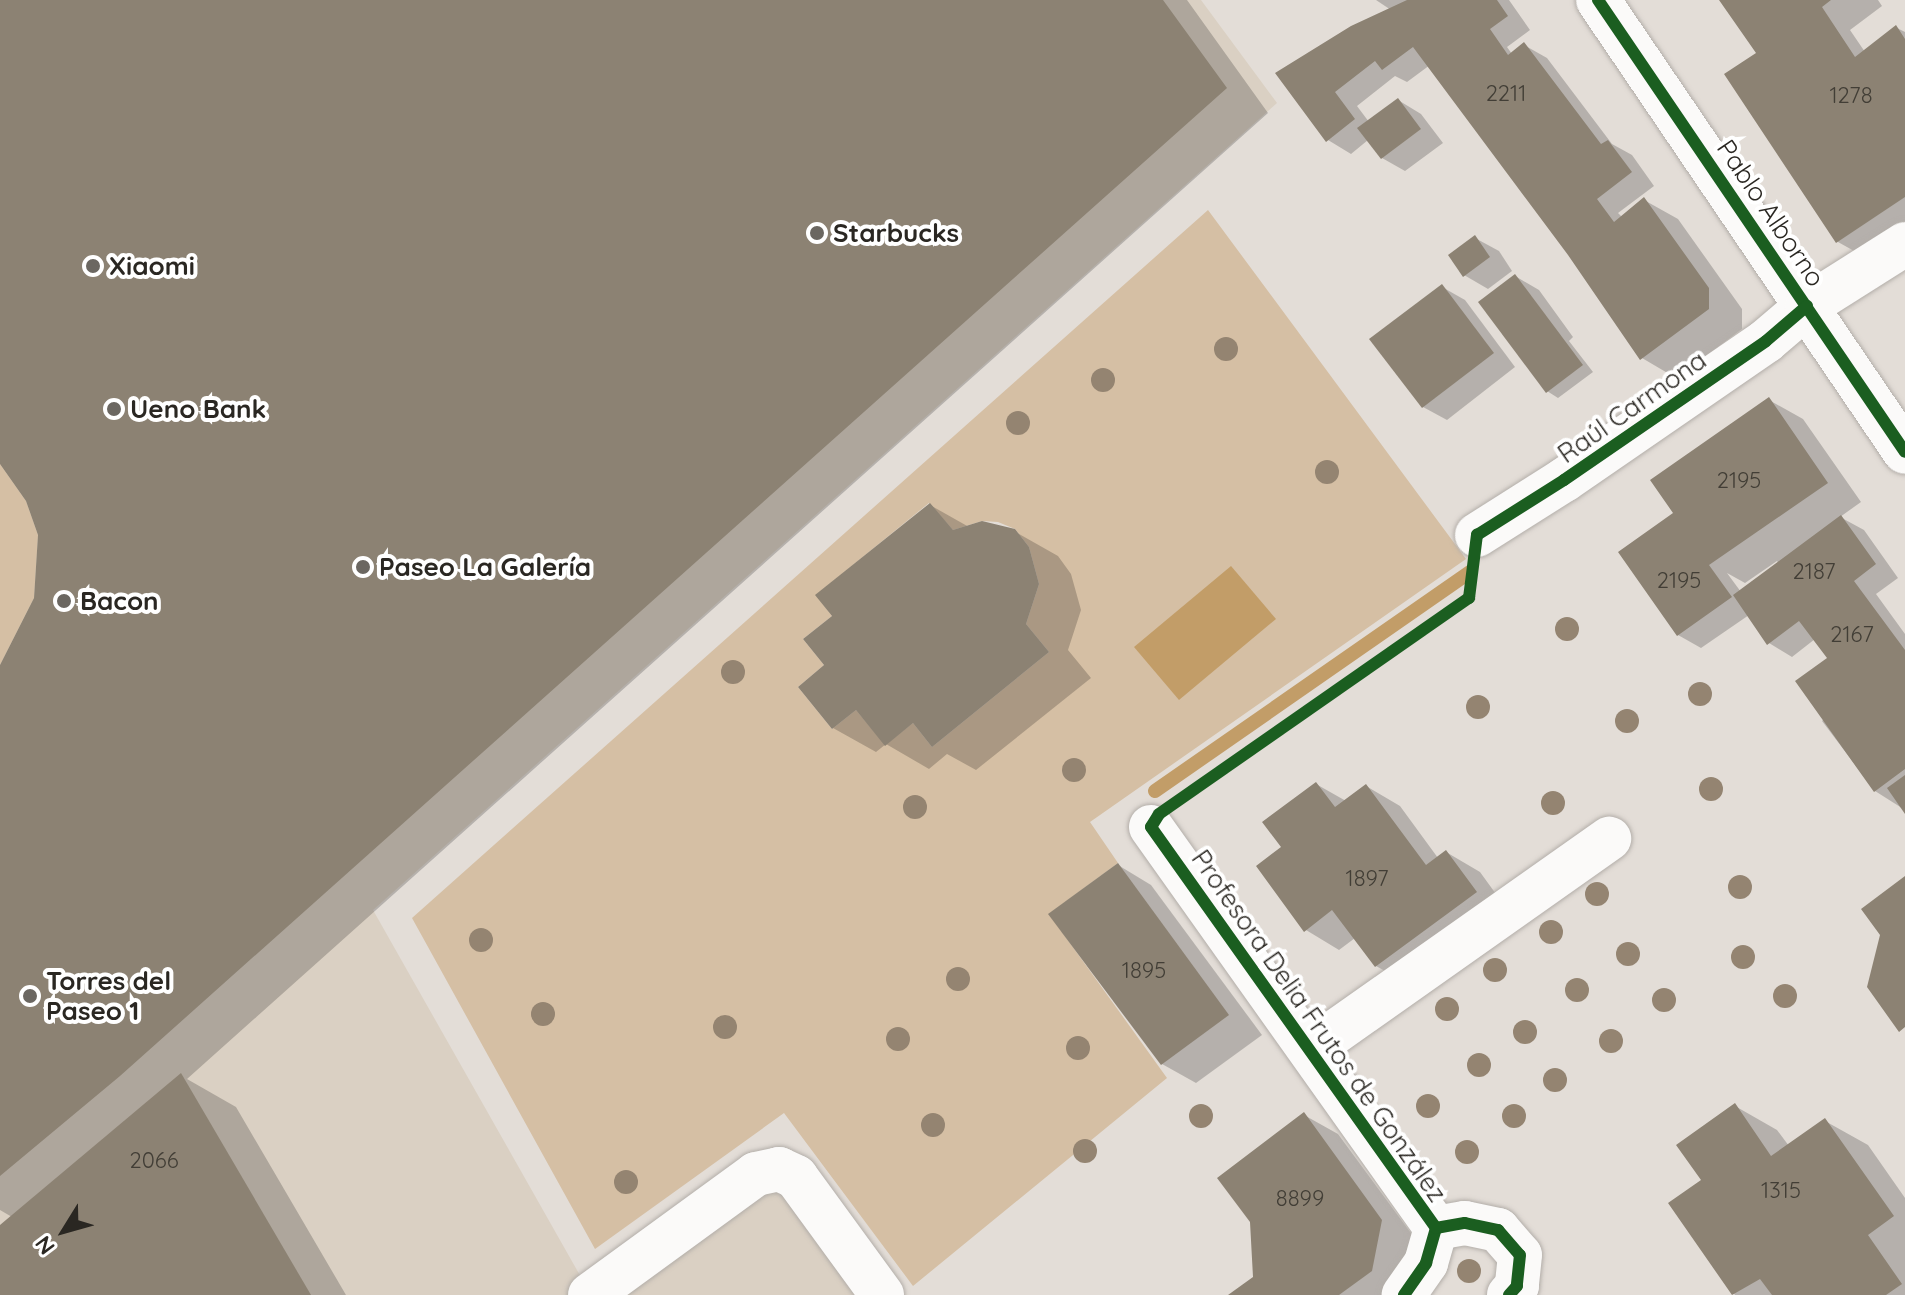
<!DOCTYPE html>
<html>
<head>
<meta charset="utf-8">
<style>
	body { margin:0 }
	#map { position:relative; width:1905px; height:1295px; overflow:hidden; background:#e3ddd7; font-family:Quicksand,sans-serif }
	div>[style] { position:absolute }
	.built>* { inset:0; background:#dad0c3 }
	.green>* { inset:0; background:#d5bfa4 }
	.water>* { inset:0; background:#c29d68 }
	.shadow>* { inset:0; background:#0003 }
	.stream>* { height:14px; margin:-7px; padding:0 7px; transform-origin:7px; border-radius:7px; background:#c29d68 }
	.building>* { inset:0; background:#8c8273 }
	.roads { filter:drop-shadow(0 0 2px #b3aea9) drop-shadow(0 0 2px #b3aea9) }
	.minor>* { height:44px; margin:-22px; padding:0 22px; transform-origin:22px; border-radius:22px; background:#fbfaf9 }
	.cycleway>* { height:12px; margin:-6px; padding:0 6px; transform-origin:6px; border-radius:6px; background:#1b5e20 }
	.trees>* { width:24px; height:24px; margin:-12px; border-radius:50%; background:#948471 }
	.dots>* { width:22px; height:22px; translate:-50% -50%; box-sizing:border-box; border:4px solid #fff; border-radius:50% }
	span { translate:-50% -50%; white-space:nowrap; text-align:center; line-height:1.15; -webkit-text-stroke:8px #fff; paint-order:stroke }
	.number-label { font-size:22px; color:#423e36 }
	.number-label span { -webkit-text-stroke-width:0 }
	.street-label { font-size:26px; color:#2a2722 }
	.poi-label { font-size:26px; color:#2a2722; font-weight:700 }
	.left { translate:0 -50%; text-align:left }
	.north { position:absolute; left:24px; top:1191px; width:80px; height:80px; -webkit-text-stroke:6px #fff; paint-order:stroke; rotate:233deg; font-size:22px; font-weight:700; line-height:32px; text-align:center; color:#2a2722 }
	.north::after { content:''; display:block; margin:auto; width:28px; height:36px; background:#2a2722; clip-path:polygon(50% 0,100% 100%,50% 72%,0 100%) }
</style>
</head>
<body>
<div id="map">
	<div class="built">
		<i style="clip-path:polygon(0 0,1201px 0,1277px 103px,373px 910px,586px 1286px,777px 1148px,893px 1295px,0 1295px)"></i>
	</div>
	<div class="green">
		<i style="clip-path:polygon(evenodd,1208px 210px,1466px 559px,1090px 822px,1118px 863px,1049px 914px,1167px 1078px,913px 1286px,784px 1113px,595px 1249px,412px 918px,1208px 210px,929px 503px,953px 530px,982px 521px,998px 522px,1015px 529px,1029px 547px,1039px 584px,1026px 624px,1049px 652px,932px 747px,913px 723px,885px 745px,856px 710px,832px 729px,798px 687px,824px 665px,803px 639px,832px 616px,816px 595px,929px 503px)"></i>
		<i style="clip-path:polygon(0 464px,26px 501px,38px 535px,34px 598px,0 665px)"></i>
	</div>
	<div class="water">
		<i style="clip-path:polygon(1231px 566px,1276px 619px,1179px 700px,1134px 647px)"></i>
	</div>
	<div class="shadow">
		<i style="clip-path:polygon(0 0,1187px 0,1268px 113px,187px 1079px,236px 1107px,346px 1295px,0 1295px,0 1227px,12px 1217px,0 1210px,0 667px,36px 598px,40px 535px,28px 500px,0 461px)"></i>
		<i style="clip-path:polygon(1376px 0,1509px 0,1530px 30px,1507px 47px,1512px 54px,1524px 45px,1547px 58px,1612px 144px,1632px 155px,1654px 186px,1618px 213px,1622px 217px,1644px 200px,1678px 219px,1742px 309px,1742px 329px,1676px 378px,1642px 358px,1570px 254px,1430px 65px,1407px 82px,1395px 76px,1357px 106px,1369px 122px,1398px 100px,1421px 114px,1443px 143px,1405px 171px,1382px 158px,1368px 140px,1351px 154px,1328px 140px,1278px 74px,1391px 10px)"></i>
		<i style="clip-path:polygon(1722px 0,1878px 0,1882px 6px,1850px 30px,1865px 52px,1897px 28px,1905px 32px,1905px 239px,1872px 261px,1838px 242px,1759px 53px)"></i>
		<i style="clip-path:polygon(1475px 238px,1499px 251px,1512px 271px,1488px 289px,1464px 275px)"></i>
		<i style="clip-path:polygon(1515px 276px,1539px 290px,1573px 337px,1569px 341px,1593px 372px,1558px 398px,1547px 391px)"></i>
		<i style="clip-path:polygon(1442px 287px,1465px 300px,1515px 367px,1447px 420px,1423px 407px)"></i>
		<i style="clip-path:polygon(evenodd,1769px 400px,1803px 419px,1861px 502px,1840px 517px,1864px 530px,1898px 578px,1876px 594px,1905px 634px,1905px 810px,1875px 791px,1822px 721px,1825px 718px,1829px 658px,1815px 639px,1792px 657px,1769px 643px,1749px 615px,1701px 648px,1678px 635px,1676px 514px,1769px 400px,1777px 561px,1779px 564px,1741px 592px,1727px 573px,1745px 583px,1777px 561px)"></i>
		<i style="clip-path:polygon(930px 505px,969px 527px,1014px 531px,1058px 556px,1071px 574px,1081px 610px,1068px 650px,1091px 678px,976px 770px,947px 754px,929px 769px,886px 744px,876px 752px,833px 728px,827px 665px,835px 616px)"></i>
		<i style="clip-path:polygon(1316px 784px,1346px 801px,1366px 786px,1400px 806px,1438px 858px,1446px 852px,1480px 872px,1509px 912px,1410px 985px,1376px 966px,1355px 938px,1339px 950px,1306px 930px,1284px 848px)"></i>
		<i style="clip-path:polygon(1118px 865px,1151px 885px,1262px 1035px,1196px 1083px,1162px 1064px)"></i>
		<i style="clip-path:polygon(1735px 1106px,1777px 1130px,1789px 1146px,1825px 1121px,1868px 1145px,1905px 1198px,1905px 1295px,1735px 1295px,1671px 1204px,1704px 1180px)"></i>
		<i style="clip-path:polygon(1304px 1115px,1338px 1134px,1416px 1240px,1399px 1295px,1231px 1295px,1255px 1278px)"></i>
	</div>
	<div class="stream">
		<i style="left:1155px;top:791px;width:384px;rotate:-34.8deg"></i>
	</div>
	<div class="building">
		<i style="clip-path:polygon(0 0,1163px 0,1227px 88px,120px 1076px,0 1176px,0 665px,34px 598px,38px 535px,26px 501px,0 464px)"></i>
		<i style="clip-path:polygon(1407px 0,1497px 0,1508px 16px,1490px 29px,1508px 55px,1524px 42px,1601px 144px,1608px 140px,1632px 172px,1597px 199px,1614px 222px,1644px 197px,1709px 288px,1709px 309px,1640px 360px,1568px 255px,1413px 47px,1382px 70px,1375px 61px,1335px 92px,1355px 119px,1326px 142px,1275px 73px,1351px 26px)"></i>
		<i style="clip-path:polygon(1719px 0,1831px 0,1822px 7px,1855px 57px,1896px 25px,1905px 39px,1905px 197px,1836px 243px,1724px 74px,1756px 53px)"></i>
		<i style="clip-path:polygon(1398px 98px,1421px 129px,1381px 159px,1357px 128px)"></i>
		<i style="clip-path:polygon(1475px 235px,1490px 257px,1463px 277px,1448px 255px)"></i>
		<i style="clip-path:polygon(1515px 274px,1583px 365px,1546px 393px,1478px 302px)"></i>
		<i style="clip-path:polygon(1442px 284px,1494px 353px,1422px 408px,1369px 339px)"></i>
		<i style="clip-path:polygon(1769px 397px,1828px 483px,1709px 565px,1732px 597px,1677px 636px,1618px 552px,1673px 513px,1650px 480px)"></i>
		<i style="clip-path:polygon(930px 503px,953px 530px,982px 521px,1015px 529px,1029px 547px,1039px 584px,1026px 624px,1049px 652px,932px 747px,913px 723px,885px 746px,856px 710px,832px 729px,798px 687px,824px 665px,803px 639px,832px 616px,815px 595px)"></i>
		<i style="clip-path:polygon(1841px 515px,1876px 564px,1854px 581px,1905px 650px,1905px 769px,1874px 792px,1795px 681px,1827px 658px,1799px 621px,1767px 645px,1733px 595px)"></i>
		<i style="clip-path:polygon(1905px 775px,1905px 814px,1887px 788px)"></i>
		<i style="clip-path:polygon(1316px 782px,1335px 807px,1366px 784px,1426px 865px,1446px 850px,1477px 892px,1375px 967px,1332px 910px,1304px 932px,1256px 866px,1281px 847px,1262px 822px)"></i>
		<i style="clip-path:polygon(1118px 863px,1229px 1015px,1161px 1065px,1048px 914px)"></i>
		<i style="clip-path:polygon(1905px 876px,1905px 1027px,1899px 1032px,1867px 987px,1880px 935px,1861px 909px)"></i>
		<i style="clip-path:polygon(181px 1073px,311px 1295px,0 1295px,0 1225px)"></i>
		<i style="clip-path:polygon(1735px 1103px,1771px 1156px,1825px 1118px,1894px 1216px,1868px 1235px,1902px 1284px,1886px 1295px,1772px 1295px,1760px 1279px,1732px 1295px,1668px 1203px,1701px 1180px,1676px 1145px)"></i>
		<i style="clip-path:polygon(1304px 1112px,1382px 1220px,1372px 1271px,1339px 1295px,1228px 1295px,1253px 1277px,1250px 1222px,1217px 1178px)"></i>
	</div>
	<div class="roads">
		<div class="minor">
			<i style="left:1598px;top:0;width:546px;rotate:55.82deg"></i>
			<i style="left:1477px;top:535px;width:103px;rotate:-32.3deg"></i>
			<i style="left:1564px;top:480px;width:245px;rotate:-34.5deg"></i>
			<i style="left:1766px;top:341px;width:54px;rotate:-40.5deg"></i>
			<i style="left:1807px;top:306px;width:116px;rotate:-32.3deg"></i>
			<i style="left:1151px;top:827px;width:492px;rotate:54.6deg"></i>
			<i style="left:1436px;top:1228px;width:36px;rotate:106deg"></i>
			<i style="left:1426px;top:1263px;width:39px;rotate:125deg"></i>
			<i style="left:1311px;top:1049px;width:365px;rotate:-35.2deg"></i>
			<i style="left:1436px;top:1228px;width:29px;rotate:-10deg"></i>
			<i style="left:1465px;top:1223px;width:34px;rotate:12deg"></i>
			<i style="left:1498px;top:1230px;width:33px;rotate:49deg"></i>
			<i style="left:1520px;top:1255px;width:31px;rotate:96deg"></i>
			<i style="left:1517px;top:1286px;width:12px;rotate:132deg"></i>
			<i style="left:590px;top:1295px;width:205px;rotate:-36.1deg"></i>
			<i style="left:756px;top:1174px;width:24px;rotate:-12deg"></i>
			<i style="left:779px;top:1169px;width:19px;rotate:25deg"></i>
			<i style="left:796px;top:1177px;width:146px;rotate:53.9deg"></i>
		</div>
	</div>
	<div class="cycleway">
		<i style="left:1598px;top:0;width:546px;rotate:55.82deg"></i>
		<i style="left:1436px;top:1228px;width:29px;rotate:-10deg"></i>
		<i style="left:1465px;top:1223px;width:34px;rotate:12deg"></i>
		<i style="left:1498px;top:1230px;width:33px;rotate:49deg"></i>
		<i style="left:1520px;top:1255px;width:31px;rotate:96deg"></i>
		<i style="left:1517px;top:1286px;width:12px;rotate:132deg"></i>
		<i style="left:1404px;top:1295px;width:39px;rotate:-55deg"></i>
		<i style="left:1426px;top:1263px;width:36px;rotate:-74deg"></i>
		<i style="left:1436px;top:1228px;width:492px;rotate:-125.4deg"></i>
		<i style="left:1151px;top:827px;width:15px;rotate:-58deg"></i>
		<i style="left:1159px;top:814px;width:378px;rotate:-34.9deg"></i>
		<i style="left:1469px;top:598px;width:64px;rotate:-82.8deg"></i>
		<i style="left:1477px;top:535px;width:103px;rotate:-32.3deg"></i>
		<i style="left:1564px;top:480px;width:245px;rotate:-34.5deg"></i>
		<i style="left:1766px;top:341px;width:54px;rotate:-40.5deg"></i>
	</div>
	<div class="trees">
		<i style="left:1226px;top:349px"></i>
		<i style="left:1103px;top:380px"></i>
		<i style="left:1018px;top:423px"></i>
		<i style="left:1327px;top:472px"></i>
		<i style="left:1567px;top:629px"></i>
		<i style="left:733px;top:672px"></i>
		<i style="left:1700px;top:694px"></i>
		<i style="left:1478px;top:707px"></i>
		<i style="left:1627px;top:721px"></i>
		<i style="left:1074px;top:770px"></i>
		<i style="left:1711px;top:789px"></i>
		<i style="left:1553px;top:803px"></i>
		<i style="left:915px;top:807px"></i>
		<i style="left:1740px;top:887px"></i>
		<i style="left:1597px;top:894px"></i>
		<i style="left:1551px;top:932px"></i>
		<i style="left:481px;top:940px"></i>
		<i style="left:1628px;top:954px"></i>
		<i style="left:1743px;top:957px"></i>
		<i style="left:1495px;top:970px"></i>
		<i style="left:958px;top:979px"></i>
		<i style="left:1577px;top:990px"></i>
		<i style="left:1785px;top:996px"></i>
		<i style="left:1664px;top:1000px"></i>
		<i style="left:1447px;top:1009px"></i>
		<i style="left:543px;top:1014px"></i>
		<i style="left:725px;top:1027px"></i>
		<i style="left:1525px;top:1032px"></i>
		<i style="left:898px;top:1039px"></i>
		<i style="left:1611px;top:1041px"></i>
		<i style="left:1078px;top:1048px"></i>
		<i style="left:1479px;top:1065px"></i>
		<i style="left:1555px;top:1080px"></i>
		<i style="left:1428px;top:1106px"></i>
		<i style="left:1201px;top:1116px"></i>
		<i style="left:1514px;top:1116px"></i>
		<i style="left:933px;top:1125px"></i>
		<i style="left:1085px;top:1151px"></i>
		<i style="left:1467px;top:1152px"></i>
		<i style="left:626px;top:1182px"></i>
		<i style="left:1469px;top:1271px"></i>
	</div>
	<div class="dots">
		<i style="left:817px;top:233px;background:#6b6761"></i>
		<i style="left:93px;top:266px;background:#6b6761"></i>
		<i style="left:114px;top:409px;background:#6b6761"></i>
		<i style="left:363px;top:567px;background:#6b6761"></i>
		<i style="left:64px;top:601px;background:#6b6761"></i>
		<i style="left:30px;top:996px;background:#6b6761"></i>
	</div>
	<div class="number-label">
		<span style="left:1506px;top:94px">2211</span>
		<span style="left:1851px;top:96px">1278</span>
		<span style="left:1739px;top:481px">2195</span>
		<span style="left:1814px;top:572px">2187</span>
		<span style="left:1679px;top:581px">2195</span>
		<span style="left:1852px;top:635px">2167</span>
		<span style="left:1367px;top:879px">1897</span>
		<span style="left:1144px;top:971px">1895</span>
		<span style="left:154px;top:1161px">2066</span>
		<span style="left:1781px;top:1191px">1315</span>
		<span style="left:1300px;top:1199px">8899</span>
	</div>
	<div class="street-label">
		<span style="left:1771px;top:213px;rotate:56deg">Pablo Alborno</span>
		<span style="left:1632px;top:407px;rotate:-35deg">Raúl Carmona</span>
		<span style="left:1319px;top:1026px;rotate:55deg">Profesora Delia Frutos de González</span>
	</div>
	<div class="poi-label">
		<span class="left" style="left:833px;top:233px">Starbucks</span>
		<span class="left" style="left:109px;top:266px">Xiaomi</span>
		<span class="left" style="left:130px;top:409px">Ueno Bank</span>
		<span class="left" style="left:379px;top:567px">Paseo La Galería</span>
		<span class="left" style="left:80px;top:601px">Bacon</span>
		<span class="left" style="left:46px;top:996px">Torres del<br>Paseo 1</span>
	</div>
	<div class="north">N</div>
</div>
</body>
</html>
